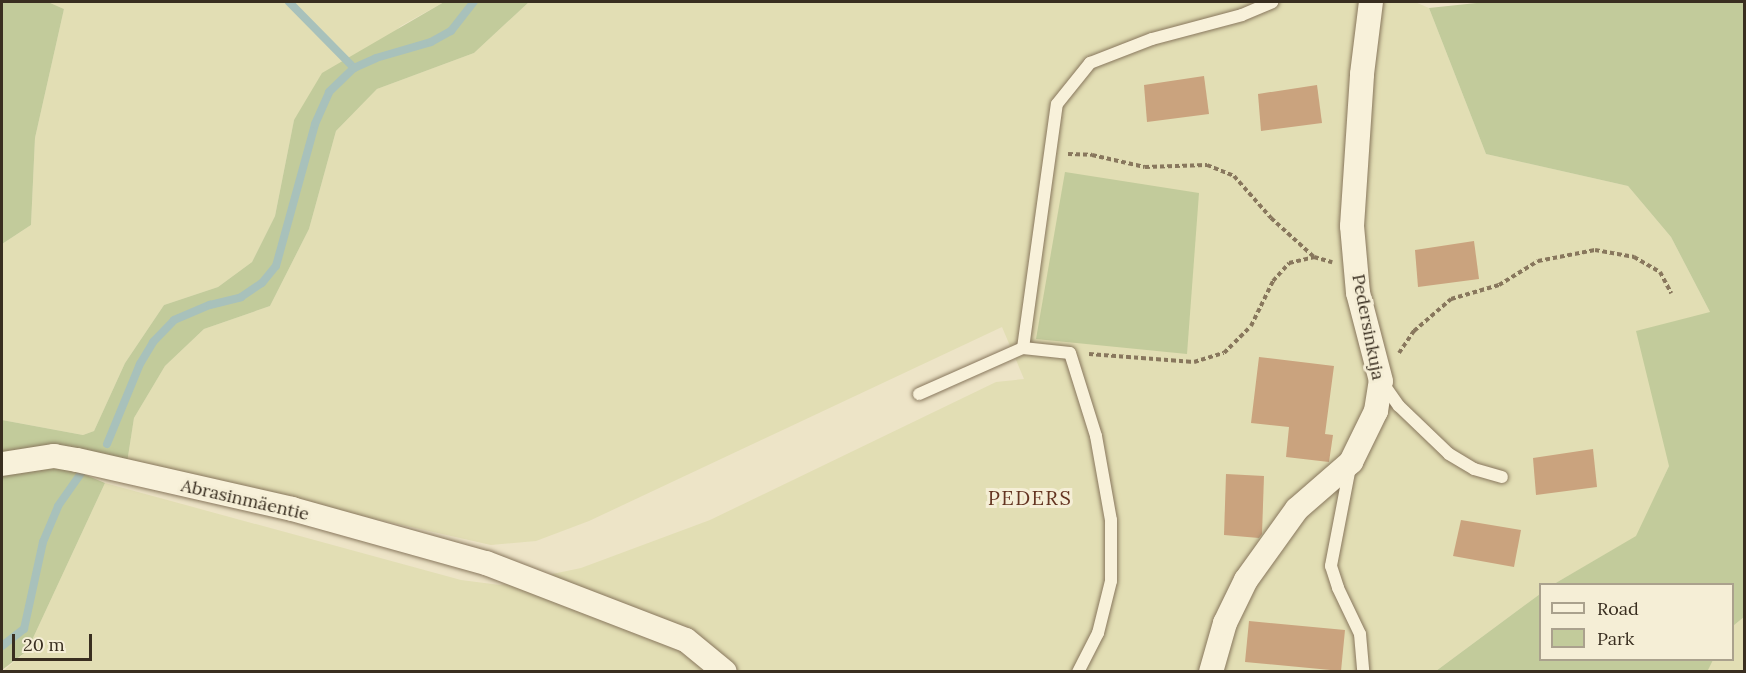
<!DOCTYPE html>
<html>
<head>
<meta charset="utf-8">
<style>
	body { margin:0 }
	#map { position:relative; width:1746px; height:673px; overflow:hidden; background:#ede4c7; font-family:Lora,serif }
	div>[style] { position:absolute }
	.farmland>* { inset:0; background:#e2deb4 }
	.green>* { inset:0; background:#c2cb9b }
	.stream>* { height:8px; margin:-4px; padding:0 4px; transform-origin:4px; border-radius:4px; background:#a8c1bb }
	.building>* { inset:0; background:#caa37e }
	.path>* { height:4px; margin-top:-2px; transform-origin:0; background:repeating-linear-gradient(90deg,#88775d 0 4.5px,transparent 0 7.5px) }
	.roads { filter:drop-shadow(0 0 2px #88775d) drop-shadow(0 0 2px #88775d) }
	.lane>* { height:12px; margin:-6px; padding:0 6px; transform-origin:6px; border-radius:6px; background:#f8f1da }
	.street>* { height:24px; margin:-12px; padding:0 12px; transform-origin:12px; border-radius:12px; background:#f8f1da }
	span { translate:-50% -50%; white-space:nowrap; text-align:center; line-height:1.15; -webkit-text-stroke:6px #f5eed6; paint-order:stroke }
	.street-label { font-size:18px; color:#392e20 }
	.neighbourhood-label { font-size:20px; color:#643421; letter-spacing:1.5px }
	.frame { position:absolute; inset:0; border:3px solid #392e20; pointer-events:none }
	.legend { position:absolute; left:1539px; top:583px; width:195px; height:78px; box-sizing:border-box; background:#f5eed6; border:2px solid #aaa18d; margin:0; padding:8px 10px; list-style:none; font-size:18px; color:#392e20 }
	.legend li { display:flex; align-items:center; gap:12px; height:30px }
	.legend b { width:30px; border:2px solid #aaa18d }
	.scale { position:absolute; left:12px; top:634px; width:80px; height:27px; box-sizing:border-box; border:3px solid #392e20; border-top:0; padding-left:8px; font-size:18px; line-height:21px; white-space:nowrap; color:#392e20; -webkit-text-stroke:4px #f5eed6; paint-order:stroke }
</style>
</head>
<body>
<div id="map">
	<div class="farmland">
		<i style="clip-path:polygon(48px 2px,444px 2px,401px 26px,294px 120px,275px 216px,252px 262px,218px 287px,164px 305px,125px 363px,94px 431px,83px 435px,2px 420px,2px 244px,31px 225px,35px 138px,64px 9px)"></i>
		<i style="clip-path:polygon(529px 2px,1415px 2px,1429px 8px,1486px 154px,1628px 186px,1671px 237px,1710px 312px,1669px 466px,1637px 536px,1554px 584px,1540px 584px,1540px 594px,1436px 671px,2px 672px,27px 651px,105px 483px,461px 580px,500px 585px,581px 568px,710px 520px,996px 382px,1024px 379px,1002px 327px,589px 521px,536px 541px,491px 545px,127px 463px,134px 418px,165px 366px,204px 329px,270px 306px,309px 229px,336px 131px,377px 89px,474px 53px)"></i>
		<i style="clip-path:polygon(1744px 617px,1744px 671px,1707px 671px,1713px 660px,1732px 660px,1733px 626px)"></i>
	</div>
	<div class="green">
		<i style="clip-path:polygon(2px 2px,48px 2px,64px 9px,35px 138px,31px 225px,2px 244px)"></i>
		<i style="clip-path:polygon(444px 2px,529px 2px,474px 53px,377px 89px,336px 131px,309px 229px,270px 306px,204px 329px,165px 366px,134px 418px,127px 463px,67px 467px,105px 483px,27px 651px,2px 670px,2px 420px,83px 435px,94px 431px,125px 363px,164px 305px,218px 287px,252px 262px,275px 216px,294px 120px,322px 73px)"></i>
		<i style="clip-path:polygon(1486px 2px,1744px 2px,1744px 617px,1733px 626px,1732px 584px,1554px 584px,1636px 536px,1669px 466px,1636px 331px,1710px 312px,1671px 237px,1628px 186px,1486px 154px,1429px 8px)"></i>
		<i style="clip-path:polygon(1065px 172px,1199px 193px,1187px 354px,1036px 339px)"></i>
		<i style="clip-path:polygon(1540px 594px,1540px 660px,1713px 660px,1707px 672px,1436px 671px)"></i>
	</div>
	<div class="stream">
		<i style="left:289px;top:2px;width:93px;rotate:45.4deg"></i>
		<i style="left:107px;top:444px;width:87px;rotate:-67.6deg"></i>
		<i style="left:140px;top:364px;width:26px;rotate:-59deg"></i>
		<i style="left:153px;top:342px;width:30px;rotate:-46deg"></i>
		<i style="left:174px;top:320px;width:39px;rotate:-23deg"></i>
		<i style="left:210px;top:305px;width:32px;rotate:-14deg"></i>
		<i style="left:241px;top:297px;width:25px;rotate:-34deg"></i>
		<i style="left:262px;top:283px;width:22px;rotate:-51deg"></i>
		<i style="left:276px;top:266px;width:147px;rotate:-74.6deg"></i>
		<i style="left:315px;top:124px;width:35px;rotate:-66deg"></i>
		<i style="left:329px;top:92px;width:35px;rotate:-44deg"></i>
		<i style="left:354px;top:68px;width:24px;rotate:-24deg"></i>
		<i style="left:376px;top:58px;width:57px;rotate:-16.2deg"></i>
		<i style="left:431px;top:42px;width:23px;rotate:-29deg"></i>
		<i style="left:451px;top:31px;width:37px;rotate:-52deg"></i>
		<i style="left:2px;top:646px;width:28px;rotate:-38deg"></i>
		<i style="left:24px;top:629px;width:89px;rotate:-77.7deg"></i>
		<i style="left:43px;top:542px;width:39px;rotate:-67deg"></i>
		<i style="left:58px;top:506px;width:45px;rotate:-54.9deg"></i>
	</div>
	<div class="building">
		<i style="clip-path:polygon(1204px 76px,1209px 114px,1147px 122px,1144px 85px)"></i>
		<i style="clip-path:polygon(1317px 85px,1322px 123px,1261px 131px,1258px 94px)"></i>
		<i style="clip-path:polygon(1474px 241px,1479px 279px,1418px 287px,1415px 250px)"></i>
		<i style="clip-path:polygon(1259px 357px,1334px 366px,1325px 434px,1333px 435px,1329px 462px,1286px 457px,1289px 427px,1251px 423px)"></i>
		<i style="clip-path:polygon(1593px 449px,1597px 487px,1536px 495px,1533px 458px)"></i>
		<i style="clip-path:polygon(1226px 474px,1264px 476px,1262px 534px,1259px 538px,1224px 535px)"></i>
		<i style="clip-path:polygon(1461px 520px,1521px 530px,1514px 567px,1453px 556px)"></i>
		<i style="clip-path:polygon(1249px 621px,1345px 630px,1341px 671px,1245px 662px)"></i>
	</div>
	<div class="path">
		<i style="left:1068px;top:154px;width:24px;rotate:2deg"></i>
		<i style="left:1092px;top:155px;width:54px;rotate:12.8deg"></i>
		<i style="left:1145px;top:167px;width:62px;rotate:-1.8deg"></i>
		<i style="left:1207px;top:165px;width:29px;rotate:22deg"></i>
		<i style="left:1234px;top:176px;width:56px;rotate:48.6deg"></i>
		<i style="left:1271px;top:218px;width:58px;rotate:42.2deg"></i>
		<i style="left:1314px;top:257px;width:19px;rotate:16deg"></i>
		<i style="left:1399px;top:353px;width:27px;rotate:-56deg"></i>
		<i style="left:1414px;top:331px;width:49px;rotate:-40.9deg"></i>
		<i style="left:1451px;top:299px;width:50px;rotate:-16.3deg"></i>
		<i style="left:1499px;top:285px;width:46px;rotate:-31.6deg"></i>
		<i style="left:1538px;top:261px;width:58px;rotate:-10.9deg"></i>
		<i style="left:1595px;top:250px;width:40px;rotate:10deg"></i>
		<i style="left:1634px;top:257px;width:30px;rotate:30deg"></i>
		<i style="left:1660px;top:272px;width:24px;rotate:62deg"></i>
		<i style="left:1089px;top:354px;width:105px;rotate:4.4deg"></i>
		<i style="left:1194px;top:362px;width:31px;rotate:-17deg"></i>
		<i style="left:1224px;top:353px;width:38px;rotate:-45deg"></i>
		<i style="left:1251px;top:326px;width:50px;rotate:-63.9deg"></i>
		<i style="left:1273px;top:281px;width:24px;rotate:-48deg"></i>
		<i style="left:1289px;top:263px;width:26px;rotate:-13deg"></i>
	</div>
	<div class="roads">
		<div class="lane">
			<i style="left:1023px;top:348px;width:47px;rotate:6.1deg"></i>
			<i style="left:1070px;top:353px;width:87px;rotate:72.6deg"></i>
			<i style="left:1096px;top:436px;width:85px;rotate:79.9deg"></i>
			<i style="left:1111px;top:520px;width:61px;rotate:90deg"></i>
			<i style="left:1111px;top:581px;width:54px;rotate:104deg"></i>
			<i style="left:1098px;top:633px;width:44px;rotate:117.1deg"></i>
			<i style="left:1382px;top:382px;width:29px;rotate:55deg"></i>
			<i style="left:1399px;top:406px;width:69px;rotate:43.8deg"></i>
			<i style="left:1449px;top:454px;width:29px;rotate:31deg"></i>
			<i style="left:1474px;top:469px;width:29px;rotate:16deg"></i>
			<i style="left:919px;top:394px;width:114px;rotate:-23.9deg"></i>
			<i style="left:1023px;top:348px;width:246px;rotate:-82.1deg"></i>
			<i style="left:1057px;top:104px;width:53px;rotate:-51.2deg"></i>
			<i style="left:1090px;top:63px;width:66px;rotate:-21.2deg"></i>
			<i style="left:1152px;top:39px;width:93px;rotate:-14.9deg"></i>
			<i style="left:1242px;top:15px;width:33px;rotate:-23deg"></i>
			<i style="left:1350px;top:467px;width:101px;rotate:100.9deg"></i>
			<i style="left:1331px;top:566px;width:23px;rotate:72deg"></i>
			<i style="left:1338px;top:588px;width:51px;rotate:64.4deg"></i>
			<i style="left:1360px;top:634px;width:38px;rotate:85deg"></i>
		</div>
		<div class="street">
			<i style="left:2px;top:464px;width:53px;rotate:-8.7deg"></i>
			<i style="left:54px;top:456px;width:23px;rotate:10deg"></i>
			<i style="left:77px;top:460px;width:221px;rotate:12.8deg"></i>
			<i style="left:292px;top:509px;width:201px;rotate:15.6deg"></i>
			<i style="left:486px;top:563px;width:214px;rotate:21.1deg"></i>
			<i style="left:686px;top:640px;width:50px;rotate:39.4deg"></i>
			<i style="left:1211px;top:672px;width:51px;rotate:-74.1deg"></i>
			<i style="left:1225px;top:623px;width:48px;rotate:-64deg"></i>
			<i style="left:1246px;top:580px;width:87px;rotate:-54.3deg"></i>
			<i style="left:1297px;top:509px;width:72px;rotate:-41deg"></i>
			<i style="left:1351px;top:462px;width:57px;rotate:-63.9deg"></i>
			<i style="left:1376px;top:411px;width:30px;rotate:-81deg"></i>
			<i style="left:1381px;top:381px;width:91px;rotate:-104.6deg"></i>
			<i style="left:1358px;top:293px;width:67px;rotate:-95.1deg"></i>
			<i style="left:1352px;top:226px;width:152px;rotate:-86.2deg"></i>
			<i style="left:1362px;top:74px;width:73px;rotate:-82.9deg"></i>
		</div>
	</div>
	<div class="street-label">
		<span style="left:1368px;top:327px;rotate:79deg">Pedersinkuja</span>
		<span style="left:245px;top:500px;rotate:13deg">Abrasinmäentie</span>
	</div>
	<div class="neighbourhood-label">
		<span style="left:1030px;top:497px">PEDERS</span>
	</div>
	<div class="frame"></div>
	<ul class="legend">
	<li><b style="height:8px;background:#f8f1da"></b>Road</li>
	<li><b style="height:16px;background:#c2cb9b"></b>Park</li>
	</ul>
	<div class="scale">20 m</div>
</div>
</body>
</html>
